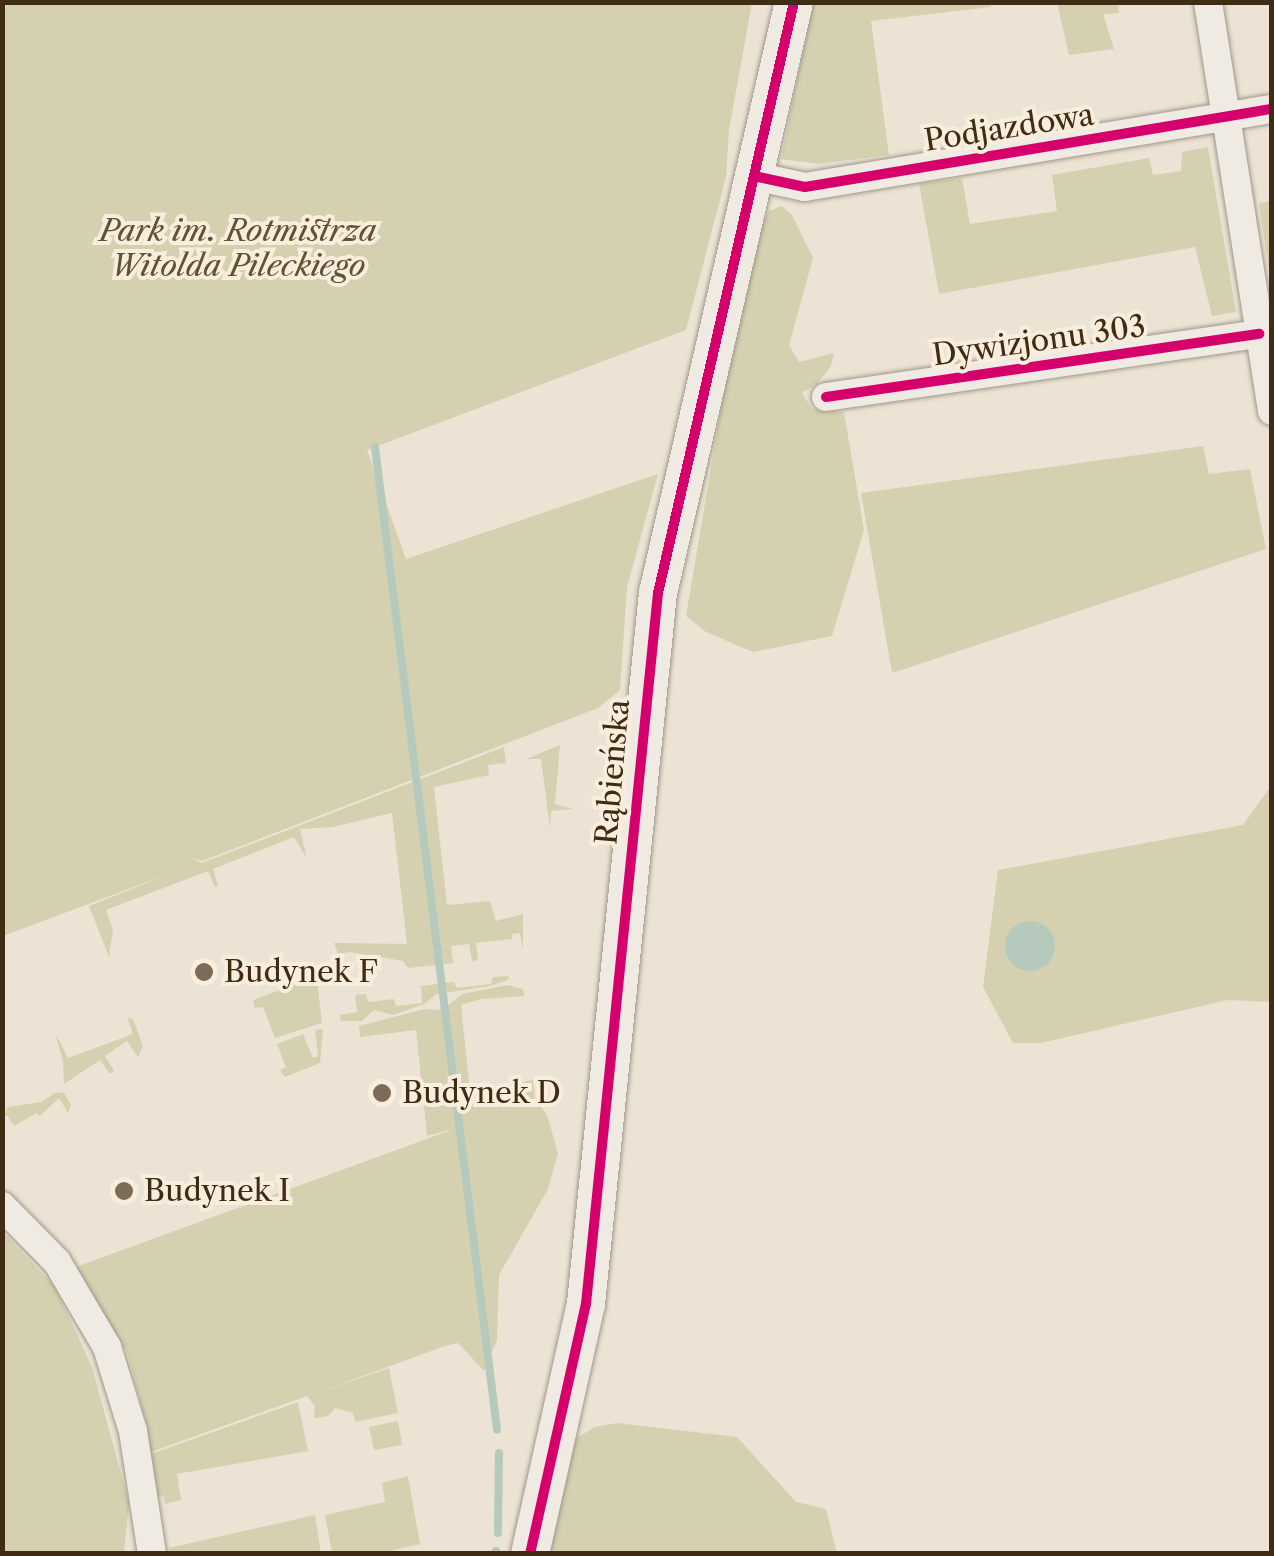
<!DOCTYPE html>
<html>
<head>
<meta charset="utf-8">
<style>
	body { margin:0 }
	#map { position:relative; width:1274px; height:1556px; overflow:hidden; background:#ece3d4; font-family:"Libre Caslon Text",serif }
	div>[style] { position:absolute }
	.green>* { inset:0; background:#d5d1b0 }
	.water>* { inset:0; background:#b5cabc }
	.round { border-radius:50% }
	.stream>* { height:8px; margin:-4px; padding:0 4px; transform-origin:4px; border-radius:4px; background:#b5cabc }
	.roads { filter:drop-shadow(0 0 2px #9f978b) drop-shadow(0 0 2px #9f978b) }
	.street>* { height:28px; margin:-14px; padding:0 14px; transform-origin:14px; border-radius:14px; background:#efebe3 }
	.secondary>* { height:38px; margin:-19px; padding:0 19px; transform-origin:19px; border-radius:19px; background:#efebe3 }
	.cycleway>* { height:10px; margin:-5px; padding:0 5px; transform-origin:5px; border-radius:5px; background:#d6006c }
	.dots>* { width:28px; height:28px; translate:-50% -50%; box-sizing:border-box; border:5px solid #f9eedd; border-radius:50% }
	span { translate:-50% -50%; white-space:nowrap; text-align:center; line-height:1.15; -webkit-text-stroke:8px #f9eedd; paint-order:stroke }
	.street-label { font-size:30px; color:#402c14 }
	.park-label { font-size:30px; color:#605234; font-style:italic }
	.poi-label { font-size:30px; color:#402c14 }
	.left { translate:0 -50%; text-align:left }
	.frame { position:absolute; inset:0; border:5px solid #402c14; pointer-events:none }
</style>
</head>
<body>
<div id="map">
	<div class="green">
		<i style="clip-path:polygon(3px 2px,752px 3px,729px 130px,726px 177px,686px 330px,367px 450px,406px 559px,658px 474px,627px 587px,620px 690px,598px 708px,202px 861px,190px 857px,202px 863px,504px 747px,506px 763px,488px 765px,489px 775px,434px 787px,447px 905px,490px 901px,496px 921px,523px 914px,523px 951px,520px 933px,512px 934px,512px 939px,476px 943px,478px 960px,472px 961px,469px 944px,451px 946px,453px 963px,408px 968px,403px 961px,350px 952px,338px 954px,334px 943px,407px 944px,392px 813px,333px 827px,300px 829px,307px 859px,294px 837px,213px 869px,218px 885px,215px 887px,208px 871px,106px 910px,113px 930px,109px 957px,89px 906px,174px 872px,3px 936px)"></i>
		<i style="clip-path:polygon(813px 3px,991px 3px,991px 7px,871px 21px,889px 155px,818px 164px,781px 159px)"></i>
		<i style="clip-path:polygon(1057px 3px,1118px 3px,1119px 13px,1103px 14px,1114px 49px,1069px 55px)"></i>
		<i style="clip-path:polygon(1208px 147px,1236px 312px,1212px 316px,1195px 247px,939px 294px,919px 184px,962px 178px,970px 224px,1057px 211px,1052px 175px,1149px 158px,1153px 175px,1181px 171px,1182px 152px)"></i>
		<i style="clip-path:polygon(1271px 201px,1272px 201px,1271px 283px,1259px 203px)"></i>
		<i style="clip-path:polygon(782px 206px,792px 215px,813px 258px,789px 345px,799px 362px,834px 353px,831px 366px,818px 383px,802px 393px,812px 409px,844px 412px,864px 530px,832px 636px,753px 652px,706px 632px,686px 616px,730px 355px,759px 232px,769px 211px)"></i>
		<i style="clip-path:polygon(1203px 446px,1209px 474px,1250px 469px,1266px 549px,892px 673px,861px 493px)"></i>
		<i style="clip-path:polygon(560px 745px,555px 804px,573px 809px,551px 811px,550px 829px,541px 759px,526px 759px)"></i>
		<i style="clip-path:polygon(1271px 786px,1271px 1002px,1228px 1000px,1041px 1043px,1013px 1043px,983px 987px,998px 870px,1243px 825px)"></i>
		<i style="clip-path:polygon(509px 976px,508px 980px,490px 986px,437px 994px,424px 1004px,393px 1015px,374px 1010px,362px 1021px,341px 1021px,340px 1015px,357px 1012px,355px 995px,366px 994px,368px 1002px,394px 999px,396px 1006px,414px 1004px,422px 1003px,421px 986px,454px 982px,457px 988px,491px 984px,493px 977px)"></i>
		<i style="clip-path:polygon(309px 979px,317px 979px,322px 1023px,275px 1038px,263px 1007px,255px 1008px,253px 1000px)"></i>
		<i style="clip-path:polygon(508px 985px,523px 989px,524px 996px,482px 999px,461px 1005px,470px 1092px,533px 1080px,535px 1099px,547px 1115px,558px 1153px,548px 1189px,499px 1275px,497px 1340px,484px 1371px,458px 1343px,445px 1346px,316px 1393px,389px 1368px,398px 1413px,355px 1422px,353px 1413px,335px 1408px,328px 1416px,314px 1418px,315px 1406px,307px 1396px,148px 1453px,146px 1422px,127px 1352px,73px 1268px,454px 1129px,427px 1136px,416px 1030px,360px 1037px,359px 1026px,425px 1009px,443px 1010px,462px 994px)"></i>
		<i style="clip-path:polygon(127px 1017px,133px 1019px,143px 1046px,138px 1057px,127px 1041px,105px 1056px,114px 1071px,110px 1074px,100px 1060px,64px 1084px,63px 1061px,55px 1033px,68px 1058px,133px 1034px)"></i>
		<i style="clip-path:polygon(323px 1029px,320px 1063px,285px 1077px,280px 1070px,286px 1067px,277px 1044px,303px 1034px,313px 1058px,318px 1056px,315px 1030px)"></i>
		<i style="clip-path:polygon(57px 1092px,64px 1093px,71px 1105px,68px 1113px,59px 1098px,40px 1116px,37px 1113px,14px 1126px,7px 1115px,3px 1118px,8px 1107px,41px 1102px)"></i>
		<i style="clip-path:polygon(3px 1232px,55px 1287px,92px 1367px,129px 1503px,124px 1553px,3px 1553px)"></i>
		<i style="clip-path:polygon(298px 1402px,308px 1451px,177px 1474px,181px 1500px,165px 1504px,164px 1496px,158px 1497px,151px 1454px)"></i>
		<i style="clip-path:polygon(398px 1421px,402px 1445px,374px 1450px,369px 1427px)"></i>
		<i style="clip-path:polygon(617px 1423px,737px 1437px,796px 1502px,826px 1509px,837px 1553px,548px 1554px,575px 1439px,595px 1427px)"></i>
		<i style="clip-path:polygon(408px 1476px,420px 1544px,381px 1553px,332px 1553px,325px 1515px,385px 1502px,382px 1483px)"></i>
		<i style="clip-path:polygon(315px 1515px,321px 1553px,170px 1553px,169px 1548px)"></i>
	</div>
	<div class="water">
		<i class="round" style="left:1005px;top:921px;width:50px;height:50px"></i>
	</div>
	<div class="stream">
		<i style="left:375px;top:447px;width:990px;rotate:82.92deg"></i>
		<i style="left:498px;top:1533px;width:80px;rotate:-89.3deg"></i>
		<i style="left:496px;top:1554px;width:3px;rotate:-90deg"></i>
	</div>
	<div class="roads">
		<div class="street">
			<i style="left:1208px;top:2px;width:414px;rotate:81.1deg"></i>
			<i style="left:754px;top:176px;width:52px;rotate:12.2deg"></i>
			<i style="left:805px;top:187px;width:473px;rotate:-9.5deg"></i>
			<i style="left:826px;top:397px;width:438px;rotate:-8.3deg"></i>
			<i style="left:2px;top:1206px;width:78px;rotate:45.5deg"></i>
			<i style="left:57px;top:1262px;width:99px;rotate:59.5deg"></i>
			<i style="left:107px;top:1347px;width:88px;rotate:72.8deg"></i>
			<i style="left:133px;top:1431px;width:124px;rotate:81.2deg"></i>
		</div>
		<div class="secondary">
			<i style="left:530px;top:1554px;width:256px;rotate:-77.4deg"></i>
			<i style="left:586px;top:1304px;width:715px;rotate:-84.22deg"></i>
			<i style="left:658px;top:593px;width:606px;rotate:-77.04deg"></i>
		</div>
	</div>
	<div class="cycleway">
		<i style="left:754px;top:176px;width:52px;rotate:12.2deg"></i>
		<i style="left:805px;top:187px;width:473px;rotate:-9.5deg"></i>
		<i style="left:826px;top:397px;width:438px;rotate:-8.3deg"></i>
		<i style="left:530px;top:1554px;width:256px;rotate:-77.4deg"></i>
		<i style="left:586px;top:1304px;width:715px;rotate:-84.22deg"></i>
		<i style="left:658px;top:593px;width:606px;rotate:-77.04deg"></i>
	</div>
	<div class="dots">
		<i style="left:204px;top:972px;background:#7c6c57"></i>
		<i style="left:382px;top:1093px;background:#7c6c57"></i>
		<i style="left:124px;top:1191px;background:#7c6c57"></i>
	</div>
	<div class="street-label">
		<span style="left:1009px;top:128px;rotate:-9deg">Podjazdowa</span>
		<span style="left:1039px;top:341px;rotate:-8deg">Dywizjonu 303</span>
		<span style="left:613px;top:772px;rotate:-85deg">Rąbieńska</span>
	</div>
	<div class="park-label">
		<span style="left:238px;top:248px">Park im. Rotmistrza<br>Witolda Pileckiego</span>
	</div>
	<div class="poi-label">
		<span class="left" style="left:224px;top:972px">Budynek F</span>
		<span class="left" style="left:402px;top:1093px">Budynek D</span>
		<span class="left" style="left:144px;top:1191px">Budynek I</span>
	</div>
	<div class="frame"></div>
</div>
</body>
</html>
